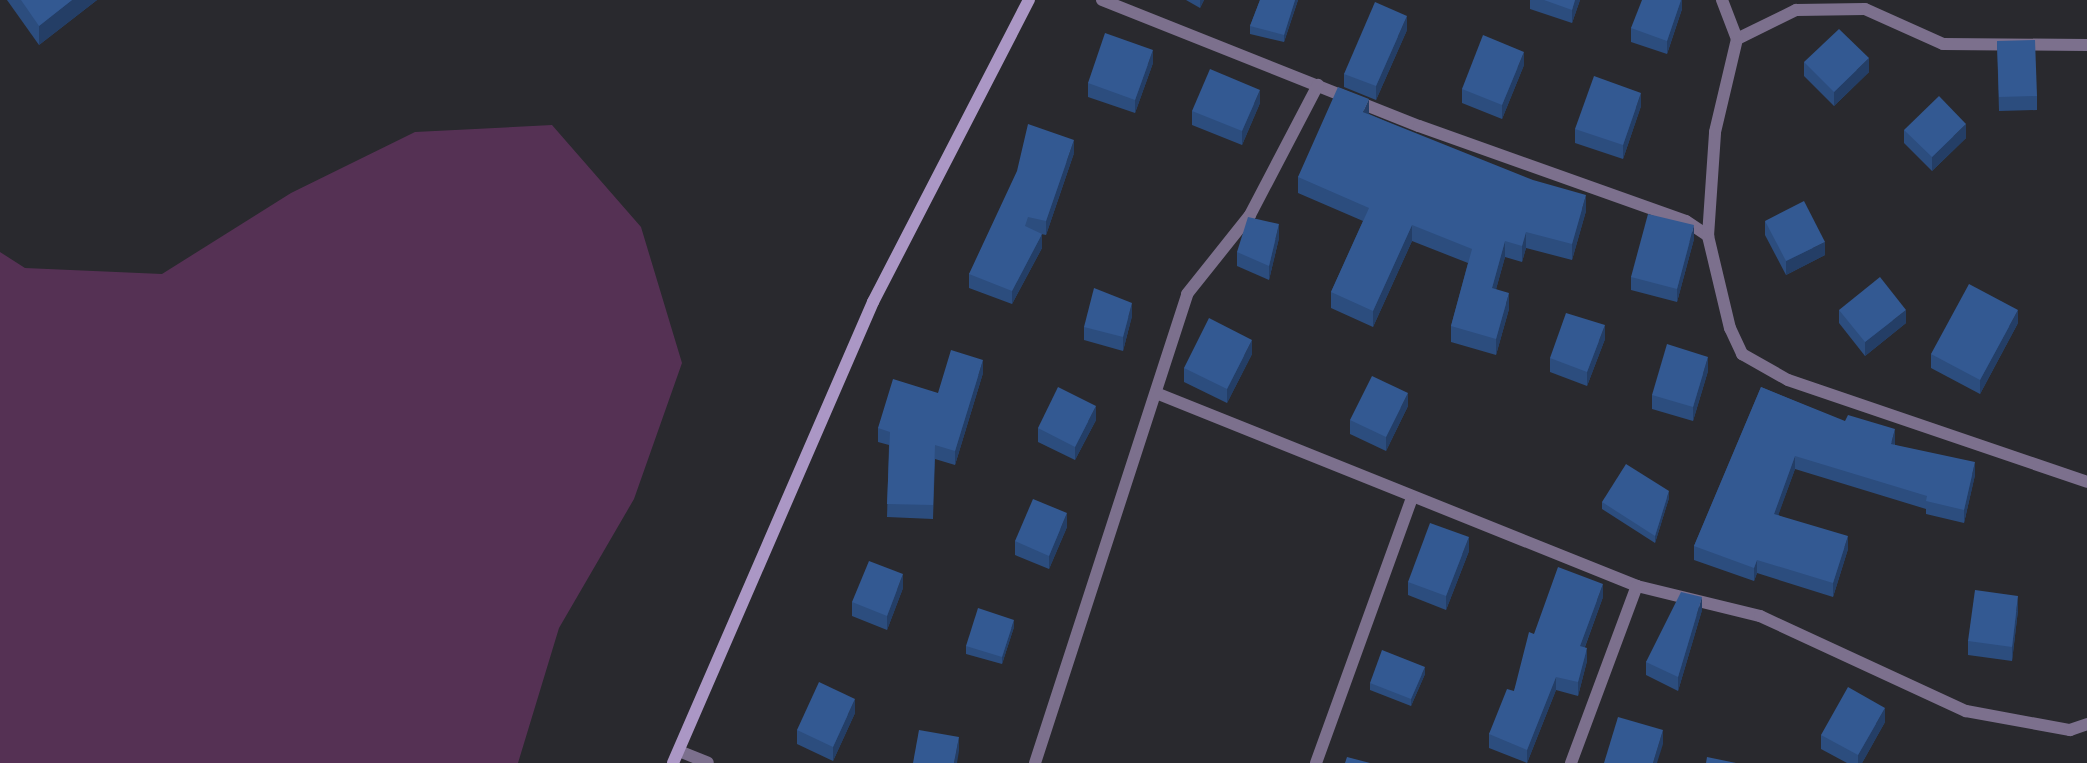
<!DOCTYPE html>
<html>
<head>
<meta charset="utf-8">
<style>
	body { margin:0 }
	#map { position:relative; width:2087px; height:763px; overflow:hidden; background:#29292e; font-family:Barlow,sans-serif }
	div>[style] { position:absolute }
	.green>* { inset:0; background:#553154 }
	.minor>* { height:12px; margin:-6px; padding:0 6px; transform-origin:6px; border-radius:6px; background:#7c708d }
	.secondary>* { height:12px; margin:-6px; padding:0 6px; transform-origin:6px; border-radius:6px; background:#ab97c5 }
	.wall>* { inset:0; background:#2c4d7e }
	.shaded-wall>* { inset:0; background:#243e66 }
	.building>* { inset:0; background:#335992 }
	span { translate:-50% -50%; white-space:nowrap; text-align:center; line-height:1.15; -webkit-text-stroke:6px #121214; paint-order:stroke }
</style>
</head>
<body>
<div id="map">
	<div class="green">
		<i style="clip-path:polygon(552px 125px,641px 227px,682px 363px,634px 499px,559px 628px,518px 763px,0 763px,0 252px,25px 268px,162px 274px,291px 193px,415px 132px)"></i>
	</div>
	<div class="minor">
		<i style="left:1102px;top:0;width:341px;rotate:21.7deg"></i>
		<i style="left:1419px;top:126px;width:283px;rotate:19.6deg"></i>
		<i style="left:1686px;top:221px;width:27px;rotate:34deg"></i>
		<i style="left:1708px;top:236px;width:95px;rotate:76.6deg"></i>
		<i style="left:1730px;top:328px;width:29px;rotate:65deg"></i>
		<i style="left:1742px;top:354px;width:53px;rotate:29.5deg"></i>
		<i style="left:1788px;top:380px;width:316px;rotate:18.8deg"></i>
		<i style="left:1737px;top:39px;width:66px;rotate:-26.2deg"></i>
		<i style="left:1796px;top:10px;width:69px;rotate:-0.8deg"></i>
		<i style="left:1865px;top:9px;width:85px;rotate:24.2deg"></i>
		<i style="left:1943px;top:44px;width:144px;rotate:0.4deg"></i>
		<i style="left:1708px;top:236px;width:104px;rotate:-86.1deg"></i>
		<i style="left:1715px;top:132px;width:96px;rotate:-76.7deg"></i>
		<i style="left:1737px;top:39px;width:42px;rotate:-111deg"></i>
		<i style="left:1156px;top:393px;width:518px;rotate:21.86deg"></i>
		<i style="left:1637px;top:586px;width:127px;rotate:13.7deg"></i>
		<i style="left:1760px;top:616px;width:227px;rotate:24.8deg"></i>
		<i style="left:1966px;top:711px;width:106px;rotate:10.4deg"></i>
		<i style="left:2070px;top:730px;width:18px;rotate:-19deg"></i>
		<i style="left:679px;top:751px;width:31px;rotate:22deg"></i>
		<i style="left:1035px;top:763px;width:493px;rotate:-72deg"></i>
		<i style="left:1187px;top:294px;width:101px;rotate:-51.4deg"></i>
		<i style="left:1250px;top:215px;width:147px;rotate:-62.4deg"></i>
		<i style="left:1316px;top:763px;width:282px;rotate:-70.1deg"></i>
		<i style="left:1571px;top:763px;width:189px;rotate:-69.6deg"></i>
	</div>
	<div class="secondary">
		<i style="left:673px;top:763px;width:503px;rotate:-66.55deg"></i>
		<i style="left:873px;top:302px;width:340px;rotate:-62.7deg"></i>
	</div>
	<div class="wall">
		<i style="clip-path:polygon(7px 0,97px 0,39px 45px)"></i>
		<i style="clip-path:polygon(1186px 0,1204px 0,1200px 8px)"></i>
		<i style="clip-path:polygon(1260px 0,1298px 0,1284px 42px,1250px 34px,1250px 26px)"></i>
		<i style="clip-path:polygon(1530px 0,1580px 0,1572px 23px,1530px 9px)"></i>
		<i style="clip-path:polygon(1682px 0,1682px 9px,1667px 54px,1631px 42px,1631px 28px)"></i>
		<i style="clip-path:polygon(1407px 30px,1376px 100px,1344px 87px,1344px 74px)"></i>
		<i style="clip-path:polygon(1997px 41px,2037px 96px,2037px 110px,1999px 111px)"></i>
		<i style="clip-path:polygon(1804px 62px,1869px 72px,1834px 106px,1804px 76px)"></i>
		<i style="clip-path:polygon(1153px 63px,1135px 113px,1088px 97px,1088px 83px)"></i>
		<i style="clip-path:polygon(1524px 65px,1502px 119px,1462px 103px,1462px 89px)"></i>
		<i style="clip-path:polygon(1260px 103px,1242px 145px,1192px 125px,1192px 111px)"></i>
		<i style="clip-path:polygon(1641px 106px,1623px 159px,1575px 143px,1575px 129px)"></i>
		<i style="clip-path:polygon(1369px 114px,1586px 211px,1572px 260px,1526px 248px,1522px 262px,1505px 257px,1496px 289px,1509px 309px,1496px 355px,1451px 342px,1451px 326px,1468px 263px,1412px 241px,1373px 327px,1331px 308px,1331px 292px,1363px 221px,1298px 193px,1298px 177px)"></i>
		<i style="clip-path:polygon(1904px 130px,1966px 138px,1932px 171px,1904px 143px)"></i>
		<i style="clip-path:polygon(1074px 153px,1046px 235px,1041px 234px,1042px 248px,1012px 304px,969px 288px,969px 274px)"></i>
		<i style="clip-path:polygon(1765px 221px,1825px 255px,1786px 275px,1765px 235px)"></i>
		<i style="clip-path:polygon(1279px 238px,1269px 280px,1237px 266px,1237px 252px)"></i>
		<i style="clip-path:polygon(1694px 239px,1677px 302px,1631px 290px,1631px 277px)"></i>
		<i style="clip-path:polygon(1839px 310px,1906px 323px,1865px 356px,1839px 323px)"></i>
		<i style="clip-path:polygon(1132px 316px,1123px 351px,1084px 340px,1084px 327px)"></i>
		<i style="clip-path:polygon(2018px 323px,1980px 394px,1931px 368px,1931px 354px)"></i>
		<i style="clip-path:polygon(1605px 339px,1587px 386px,1550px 372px,1550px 358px)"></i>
		<i style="clip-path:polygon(1252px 354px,1227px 403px,1184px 382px,1184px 368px)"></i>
		<i style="clip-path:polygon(1708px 371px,1693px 421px,1652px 409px,1652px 395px)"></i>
		<i style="clip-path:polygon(983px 373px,955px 465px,935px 459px,933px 519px,887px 517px,889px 445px,878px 442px,878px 428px,938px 393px)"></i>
		<i style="clip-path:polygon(1761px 387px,1895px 443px,1895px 445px,1975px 475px,1964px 523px,1926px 514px,1926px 509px,1795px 469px,1778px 515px,1848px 549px,1833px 597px,1757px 573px,1754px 581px,1694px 560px,1694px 546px)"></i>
		<i style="clip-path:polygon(1408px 406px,1386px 451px,1350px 434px,1350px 420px)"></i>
		<i style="clip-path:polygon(1096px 420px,1075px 460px,1038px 442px,1038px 428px)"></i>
		<i style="clip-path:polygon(1669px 498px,1655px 543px,1602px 509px,1602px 502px)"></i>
		<i style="clip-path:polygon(1067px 527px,1049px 569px,1015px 555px,1015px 541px)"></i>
		<i style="clip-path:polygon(1469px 551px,1446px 610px,1408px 595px,1408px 582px)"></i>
		<i style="clip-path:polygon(903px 588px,887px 630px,852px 616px,852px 602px)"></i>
		<i style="clip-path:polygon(1603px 597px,1585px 647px,1587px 661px,1578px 696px,1556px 690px,1527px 763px,1489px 748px,1489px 734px,1514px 691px,1534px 634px)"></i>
		<i style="clip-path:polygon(1702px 610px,1678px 691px,1646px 675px,1646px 662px)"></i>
		<i style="clip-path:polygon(2018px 610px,2012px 661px,1968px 655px,1968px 641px)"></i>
		<i style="clip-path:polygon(1014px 627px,1002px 664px,966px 654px,966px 646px)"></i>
		<i style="clip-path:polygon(1425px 674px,1411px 706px,1370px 690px,1370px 683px)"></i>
		<i style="clip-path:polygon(855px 713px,833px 761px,797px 744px,797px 730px)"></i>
		<i style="clip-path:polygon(1885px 722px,1862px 763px,1847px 763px,1821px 749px,1821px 735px)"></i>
	</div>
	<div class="shaded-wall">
		<i style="clip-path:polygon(72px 0,97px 0,39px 45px,39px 26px)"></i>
		<i style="clip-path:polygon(1200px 0,1204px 0,1200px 8px)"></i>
		<i style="clip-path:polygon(1295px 0,1298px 0,1284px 42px,1284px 35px)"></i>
		<i style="clip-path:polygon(1575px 0,1580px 0,1572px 23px,1572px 10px)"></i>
		<i style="clip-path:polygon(1681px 0,1682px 0,1682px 9px,1667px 54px,1667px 41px)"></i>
		<i style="clip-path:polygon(1407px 16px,1407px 30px,1376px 100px,1376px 86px)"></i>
		<i style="clip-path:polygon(1153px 50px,1153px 63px,1135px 113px,1135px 100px)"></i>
		<i style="clip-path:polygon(1524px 52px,1524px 65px,1502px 119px,1502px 105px)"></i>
		<i style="clip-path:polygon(1869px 58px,1869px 72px,1834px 106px,1834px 92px)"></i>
		<i style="clip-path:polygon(1260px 90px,1260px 103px,1242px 145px,1242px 131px)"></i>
		<i style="clip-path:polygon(1641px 93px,1641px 106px,1623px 159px,1623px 145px)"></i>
		<i style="clip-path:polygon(1369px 99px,1369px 115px,1363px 112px)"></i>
		<i style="clip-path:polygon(1966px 124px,1966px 138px,1932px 171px,1932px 157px)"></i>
		<i style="clip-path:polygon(1074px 140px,1074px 153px,1046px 235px,1046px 221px)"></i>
		<i style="clip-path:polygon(1586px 195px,1586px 211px,1572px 260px,1572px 244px)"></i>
		<i style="clip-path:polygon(1279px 224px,1279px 238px,1269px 280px,1269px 266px)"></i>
		<i style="clip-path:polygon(1412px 225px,1412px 241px,1373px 327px,1373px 311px)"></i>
		<i style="clip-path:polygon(1694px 225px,1694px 239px,1677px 302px,1677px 289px)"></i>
		<i style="clip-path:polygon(1526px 232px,1526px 248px,1522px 262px,1522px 246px)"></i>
		<i style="clip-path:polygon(1042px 234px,1042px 248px,1012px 304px,1012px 291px)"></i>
		<i style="clip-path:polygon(1505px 241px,1505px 257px,1492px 304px,1492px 288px)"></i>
		<i style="clip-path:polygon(1825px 242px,1825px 255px,1786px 275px,1786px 261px)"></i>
		<i style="clip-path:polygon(1509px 293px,1509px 309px,1496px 355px,1496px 339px)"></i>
		<i style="clip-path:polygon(1132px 303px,1132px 316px,1123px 351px,1123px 337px)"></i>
		<i style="clip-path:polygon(1906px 310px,1906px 323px,1865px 356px,1865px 342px)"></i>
		<i style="clip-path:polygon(2018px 310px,2018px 323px,1980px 394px,1980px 380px)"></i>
		<i style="clip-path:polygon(1605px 325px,1605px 339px,1587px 386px,1587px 372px)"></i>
		<i style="clip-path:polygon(1252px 340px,1252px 354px,1227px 403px,1227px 389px)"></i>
		<i style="clip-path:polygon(1708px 357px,1708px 371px,1693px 421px,1693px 407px)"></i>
		<i style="clip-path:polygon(983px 360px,983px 373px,955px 465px,955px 451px)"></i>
		<i style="clip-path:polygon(1408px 393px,1408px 406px,1386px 451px,1386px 437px)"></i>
		<i style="clip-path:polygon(1096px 406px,1096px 420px,1075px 460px,1075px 447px)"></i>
		<i style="clip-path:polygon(1895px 429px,1895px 443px,1891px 457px,1891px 444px)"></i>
		<i style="clip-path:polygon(1795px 456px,1795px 469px,1774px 527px,1774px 514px)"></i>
		<i style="clip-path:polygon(1975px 462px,1975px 475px,1964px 523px,1964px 510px)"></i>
		<i style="clip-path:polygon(1669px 491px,1669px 498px,1655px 543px,1655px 536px)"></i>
		<i style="clip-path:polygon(1067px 513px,1067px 527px,1049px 569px,1049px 556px)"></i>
		<i style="clip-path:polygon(1848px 536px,1848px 549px,1833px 597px,1833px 583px)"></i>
		<i style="clip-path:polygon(1469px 537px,1469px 551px,1446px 610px,1446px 596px)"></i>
		<i style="clip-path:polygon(1757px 560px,1757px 573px,1754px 581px,1754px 568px)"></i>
		<i style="clip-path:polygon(903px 574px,903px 588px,887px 630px,887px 616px)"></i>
		<i style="clip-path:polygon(1603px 584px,1603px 597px,1580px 660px,1580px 646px)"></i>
		<i style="clip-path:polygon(2018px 596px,2018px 610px,2012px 661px,2012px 647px)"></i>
		<i style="clip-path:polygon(1702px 597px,1702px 610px,1678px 691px,1678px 677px)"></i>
		<i style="clip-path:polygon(1014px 620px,1014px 627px,1002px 664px,1002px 657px)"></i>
		<i style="clip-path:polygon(1587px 648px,1587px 661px,1578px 696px,1578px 682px)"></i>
		<i style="clip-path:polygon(1425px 667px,1425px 674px,1411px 706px,1411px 699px)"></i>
		<i style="clip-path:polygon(1556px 677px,1556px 690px,1527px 763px,1527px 750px)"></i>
		<i style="clip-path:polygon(855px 699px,855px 713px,833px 761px,833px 747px)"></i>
		<i style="clip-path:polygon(1885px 708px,1885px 722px,1862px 763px,1858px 763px,1858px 755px)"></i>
		<i style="clip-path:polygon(1663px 730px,1663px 744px,1657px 763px,1653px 763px)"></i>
		<i style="clip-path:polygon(959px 737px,959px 751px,957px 763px,954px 763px)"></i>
	</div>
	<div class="building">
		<i style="clip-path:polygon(21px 0,72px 0,39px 26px)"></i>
		<i style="clip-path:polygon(1260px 0,1295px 0,1284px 35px,1250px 26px)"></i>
		<i style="clip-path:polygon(1544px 0,1575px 0,1572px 10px)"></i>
		<i style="clip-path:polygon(1642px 0,1681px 0,1667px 41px,1631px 28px)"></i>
		<i style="clip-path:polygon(1375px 2px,1407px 16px,1376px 86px,1344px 74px)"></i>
		<i style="clip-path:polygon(1839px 29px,1869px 58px,1834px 92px,1804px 62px)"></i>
		<i style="clip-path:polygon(1105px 33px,1153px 50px,1135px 100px,1088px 83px)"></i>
		<i style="clip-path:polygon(1483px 35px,1524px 52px,1502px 105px,1462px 89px)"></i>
		<i style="clip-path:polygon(2035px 40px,2037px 96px,1999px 97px,1997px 41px)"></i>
		<i style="clip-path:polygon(1210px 69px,1260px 90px,1242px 131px,1192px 111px)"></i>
		<i style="clip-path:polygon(1594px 76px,1641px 93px,1623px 145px,1575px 129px)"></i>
		<i style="clip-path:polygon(1338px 87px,1369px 99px,1363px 112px,1533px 180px,1586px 195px,1572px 244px,1526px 232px,1522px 246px,1505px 241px,1492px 288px,1509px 293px,1496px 339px,1451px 326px,1472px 249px,1412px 225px,1373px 311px,1331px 292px,1369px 208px,1298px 177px)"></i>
		<i style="clip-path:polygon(1939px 96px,1966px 124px,1932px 157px,1904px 130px)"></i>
		<i style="clip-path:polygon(1028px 124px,1074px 140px,1046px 221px,1028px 217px,1025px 226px,1042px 234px,1012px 291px,969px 274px,1017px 171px)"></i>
		<i style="clip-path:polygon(1804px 201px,1825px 242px,1786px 261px,1765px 221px)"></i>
		<i style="clip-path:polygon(1648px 214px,1694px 225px,1677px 289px,1631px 277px)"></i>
		<i style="clip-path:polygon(1248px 217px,1279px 224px,1269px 266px,1237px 252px)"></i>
		<i style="clip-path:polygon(1880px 277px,1906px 310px,1865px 342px,1839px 310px)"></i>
		<i style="clip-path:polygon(1969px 284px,2018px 310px,1980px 380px,1931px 354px)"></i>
		<i style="clip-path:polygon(1094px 288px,1132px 303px,1123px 337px,1084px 327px)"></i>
		<i style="clip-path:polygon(1566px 313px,1605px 325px,1587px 372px,1550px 358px)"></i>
		<i style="clip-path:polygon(1209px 318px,1252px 340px,1227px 389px,1184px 368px)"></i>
		<i style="clip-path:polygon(1667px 344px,1708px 357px,1693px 407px,1652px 395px)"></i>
		<i style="clip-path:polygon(951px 350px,983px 360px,955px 451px,935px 445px,933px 505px,887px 504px,890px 432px,878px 428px,893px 379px,938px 393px)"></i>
		<i style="clip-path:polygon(1372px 376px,1408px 393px,1386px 437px,1350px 420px)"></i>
		<i style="clip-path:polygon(1058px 387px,1096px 406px,1075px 447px,1038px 428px)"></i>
		<i style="clip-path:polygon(1761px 387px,1845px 421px,1848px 415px,1895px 429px,1891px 444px,1975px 462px,1964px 510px,1926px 501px,1927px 496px,1795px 456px,1774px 514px,1848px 536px,1833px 583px,1757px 560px,1754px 568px,1694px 546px)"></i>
		<i style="clip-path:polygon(1626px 464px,1669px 491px,1655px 536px,1602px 502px)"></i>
		<i style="clip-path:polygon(1033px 499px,1067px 513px,1049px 556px,1015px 541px)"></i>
		<i style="clip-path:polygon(1430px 523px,1469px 537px,1446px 596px,1408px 582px)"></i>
		<i style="clip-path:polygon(869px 561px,903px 574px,887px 616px,852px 602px)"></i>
		<i style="clip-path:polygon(1558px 567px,1603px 584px,1580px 646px,1587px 648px,1578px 682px,1556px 677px,1527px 750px,1489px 734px,1507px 689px,1514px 691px,1529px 632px,1534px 634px)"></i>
		<i style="clip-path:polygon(1975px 590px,2018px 596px,2012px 647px,1968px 641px)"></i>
		<i style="clip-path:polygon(1681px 592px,1702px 597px,1678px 677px,1646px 662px)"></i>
		<i style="clip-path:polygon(978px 608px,1014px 620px,1002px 657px,966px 646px)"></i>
		<i style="clip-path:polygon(1382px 650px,1425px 667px,1411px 699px,1370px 683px)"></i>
		<i style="clip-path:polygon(819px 682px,855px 699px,833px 747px,797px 730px)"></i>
		<i style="clip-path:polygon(1848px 687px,1885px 708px,1858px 755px,1821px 735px)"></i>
		<i style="clip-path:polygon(1618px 717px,1663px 730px,1653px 763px,1604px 763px)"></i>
		<i style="clip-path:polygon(919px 730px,959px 737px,954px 763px,913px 763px)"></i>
		<i style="clip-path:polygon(1347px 757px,1370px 763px,1345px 763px)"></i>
		<i style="clip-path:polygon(1707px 757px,1736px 763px,1706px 763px)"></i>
	</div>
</div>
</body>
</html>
